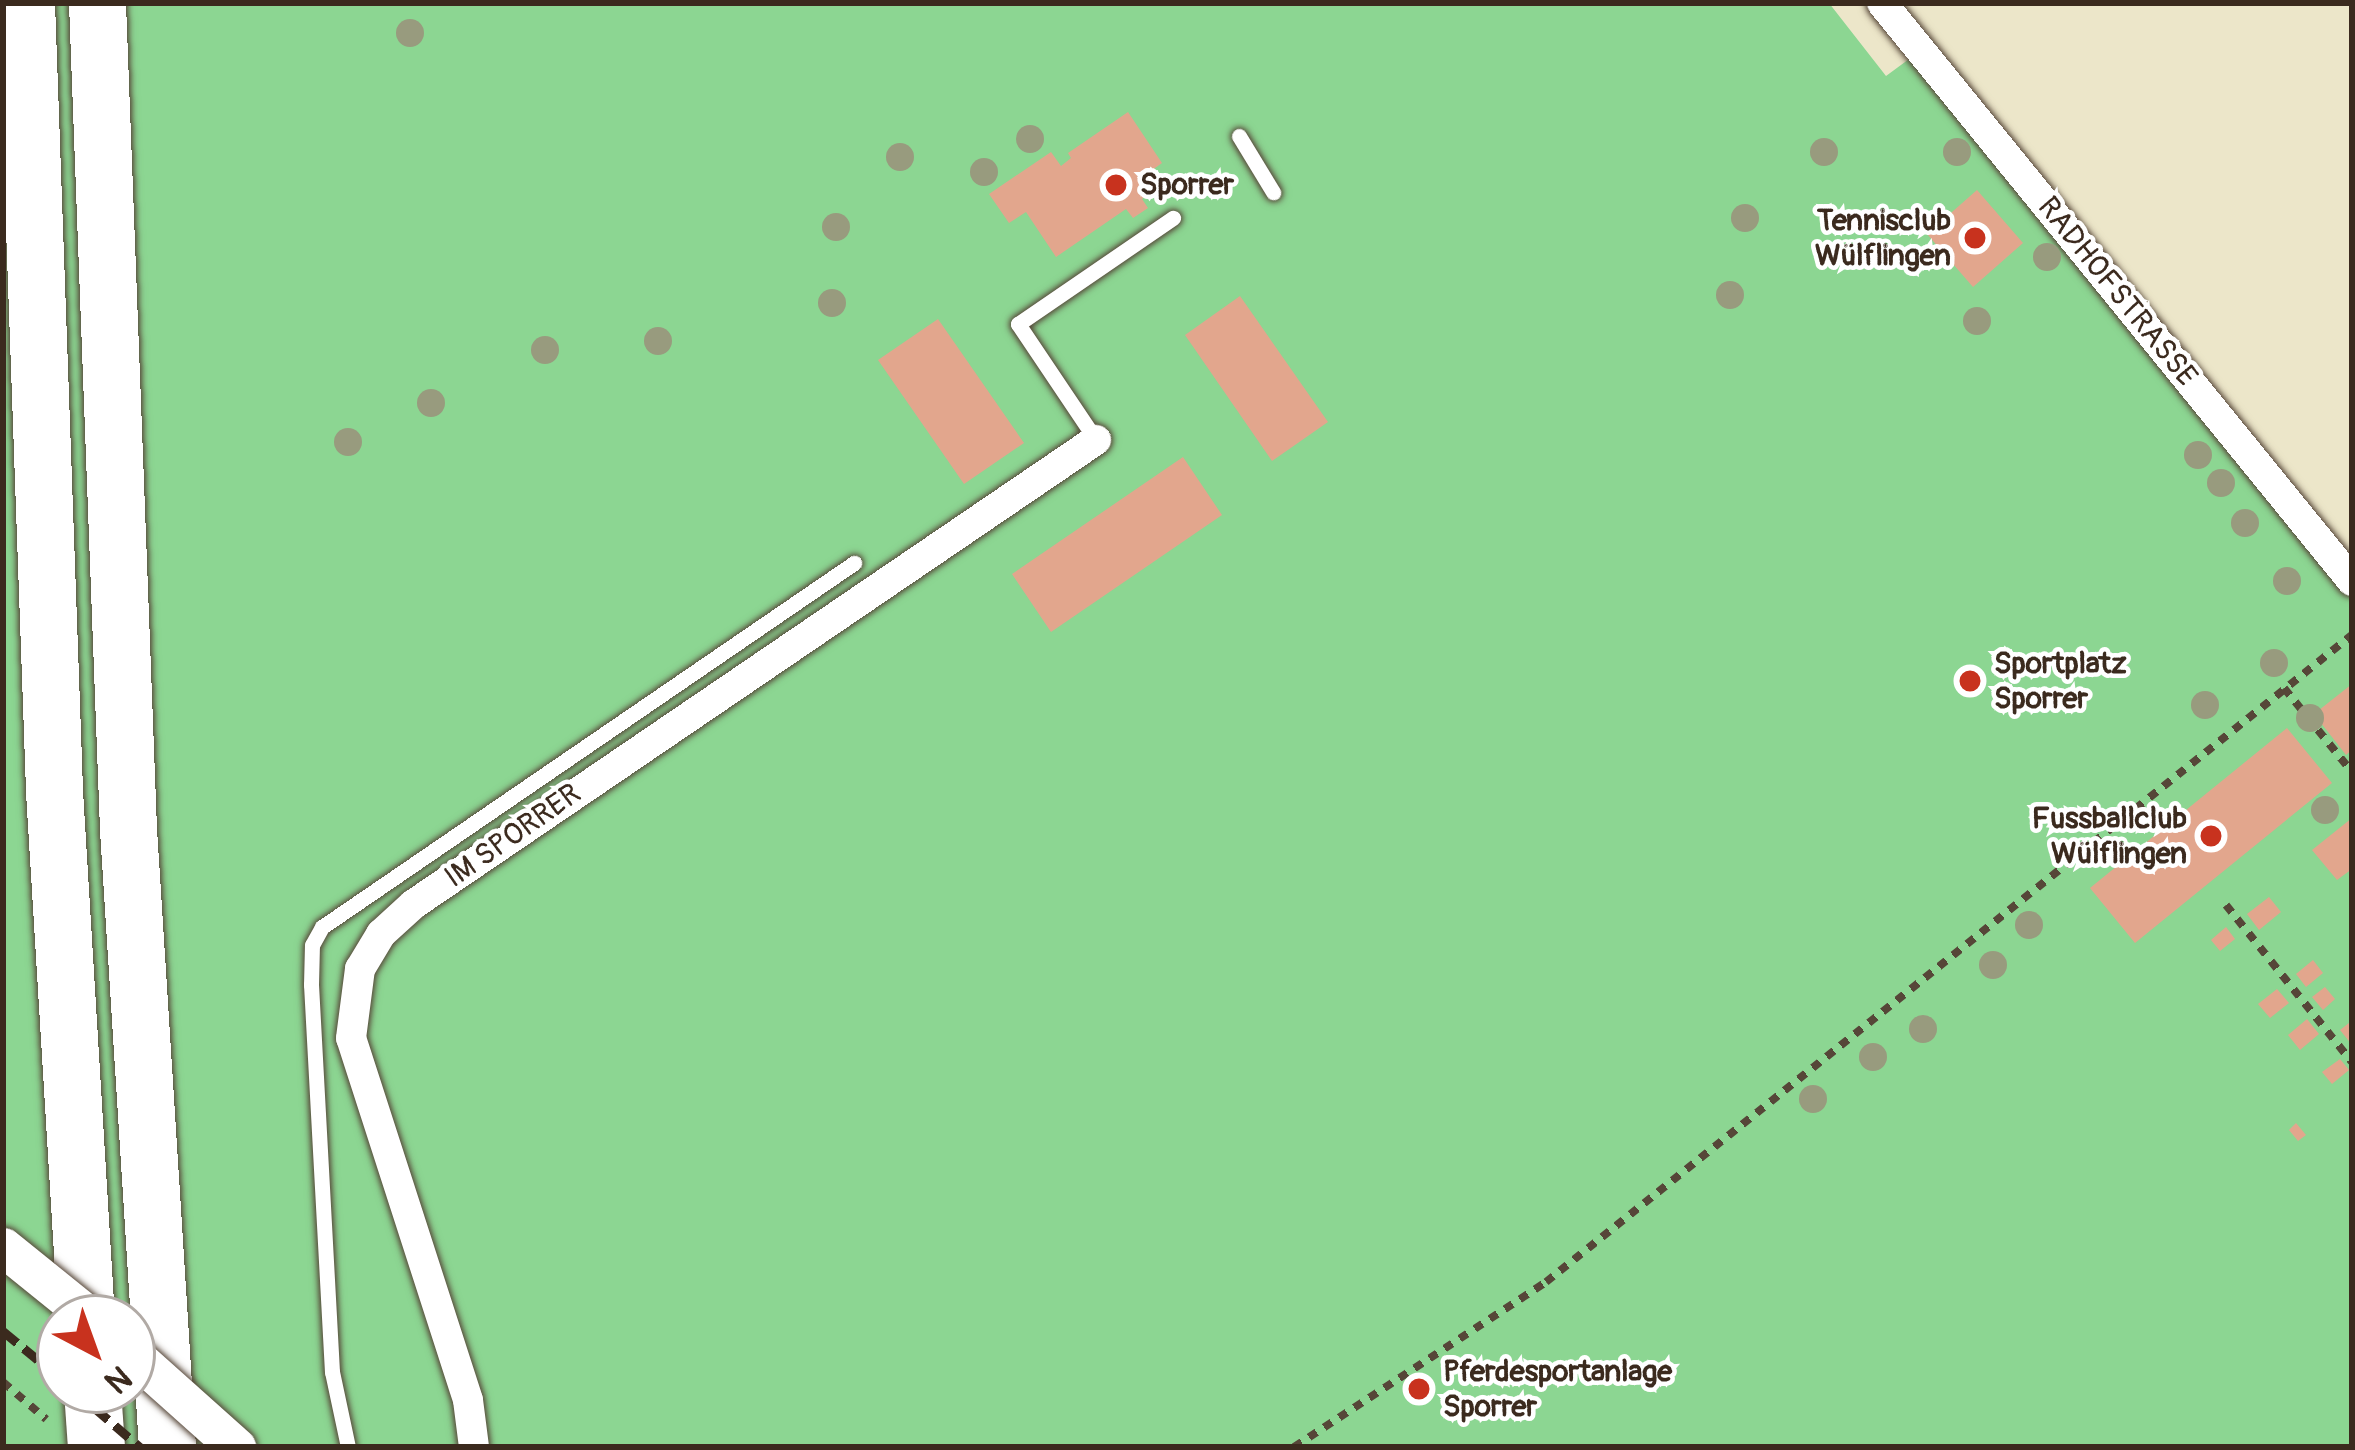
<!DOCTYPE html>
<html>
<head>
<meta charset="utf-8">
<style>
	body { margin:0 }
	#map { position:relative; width:2355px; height:1450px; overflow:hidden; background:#ece6c9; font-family:Pangolin,sans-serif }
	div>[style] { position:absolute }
	.green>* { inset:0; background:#8cd692 }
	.building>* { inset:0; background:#e2a68d }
	.path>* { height:8px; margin-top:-4px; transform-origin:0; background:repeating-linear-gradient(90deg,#564638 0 9px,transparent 0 18px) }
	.roads { filter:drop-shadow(0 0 3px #564638) drop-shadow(0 0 3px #564638) }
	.service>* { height:15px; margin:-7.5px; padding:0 7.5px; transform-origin:7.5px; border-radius:7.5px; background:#fff }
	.minor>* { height:30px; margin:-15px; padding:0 15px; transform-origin:15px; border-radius:15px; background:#fff }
	.motorway>* { height:57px; margin:-28.5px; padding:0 28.5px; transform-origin:28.5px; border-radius:28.5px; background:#fff }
	.rail>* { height:9px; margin-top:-4.5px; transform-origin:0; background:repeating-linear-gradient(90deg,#3b2a1e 0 18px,transparent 0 27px) }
	.bridges { filter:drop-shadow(0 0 3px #564638) drop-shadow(0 0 3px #564638) }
	.tertiary-bridge>* { height:39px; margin:-19.5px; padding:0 19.5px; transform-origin:19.5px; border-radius:19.5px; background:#fff }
	.trees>* { width:28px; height:28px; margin:-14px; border-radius:50%; background:#989b7e }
	.dots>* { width:33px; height:33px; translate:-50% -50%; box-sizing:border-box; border:6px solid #fff; border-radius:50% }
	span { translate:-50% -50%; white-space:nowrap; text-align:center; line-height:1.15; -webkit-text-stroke:9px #fff; paint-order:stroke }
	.poi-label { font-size:30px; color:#3b2a1e; font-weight:700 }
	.left { translate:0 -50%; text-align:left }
	.right { translate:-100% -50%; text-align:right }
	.street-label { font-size:30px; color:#3b2a1e }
	.frame { position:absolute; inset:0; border:6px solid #3b2a1e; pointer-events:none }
	.north { position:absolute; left:36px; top:1294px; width:120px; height:120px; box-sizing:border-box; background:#fff; border:3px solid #b1aaa5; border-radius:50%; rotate:139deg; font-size:33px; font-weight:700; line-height:48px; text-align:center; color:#3b2a1e }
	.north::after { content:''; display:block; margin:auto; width:42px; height:54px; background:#c8321e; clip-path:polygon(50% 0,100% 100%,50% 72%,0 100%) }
</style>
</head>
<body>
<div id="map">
	<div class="green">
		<i style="clip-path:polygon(evenodd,3px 3px,1829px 3px,1886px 76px,1920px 51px,2352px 581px,2352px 1447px,3px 1447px,3px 3px,60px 1318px,132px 1318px,132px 1390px,60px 1390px,60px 1318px)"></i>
	</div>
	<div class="building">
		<i style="clip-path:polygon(1128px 112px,1162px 163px,1151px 171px,1161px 185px,1142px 199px,1148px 208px,1133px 218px,1126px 209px,1056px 257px,1026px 212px,1009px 223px,989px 194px,1051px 152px,1061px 166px,1071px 158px,1068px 153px)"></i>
		<i style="clip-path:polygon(1977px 190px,2023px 243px,1973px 287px,1927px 234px)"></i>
		<i style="clip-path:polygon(1240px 296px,1328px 422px,1272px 461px,1185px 335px)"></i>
		<i style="clip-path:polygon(938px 319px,1024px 443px,964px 484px,878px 360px)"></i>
		<i style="clip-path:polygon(1183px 457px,1222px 515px,1051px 632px,1012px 574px)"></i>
		<i style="clip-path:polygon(2352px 684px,2352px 750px,2346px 755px,2314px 714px)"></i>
		<i style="clip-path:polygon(2287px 728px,2332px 783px,2135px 943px,2090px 888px)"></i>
		<i style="clip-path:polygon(2352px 818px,2352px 869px,2337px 880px,2312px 850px)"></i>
		<i style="clip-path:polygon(2269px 897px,2281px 912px,2259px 930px,2247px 914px)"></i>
		<i style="clip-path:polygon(2226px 927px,2235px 939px,2220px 951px,2211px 940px)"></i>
		<i style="clip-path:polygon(2313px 960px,2323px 973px,2306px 987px,2296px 974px)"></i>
		<i style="clip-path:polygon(2325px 987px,2335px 999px,2323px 1010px,2312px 997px)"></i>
		<i style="clip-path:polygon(2277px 989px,2289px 1003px,2270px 1018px,2258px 1004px)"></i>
		<i style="clip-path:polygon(2307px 1019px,2319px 1034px,2300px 1050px,2288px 1035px)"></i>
		<i style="clip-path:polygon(2349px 1023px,2352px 1027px,2352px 1045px,2340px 1030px)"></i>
		<i style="clip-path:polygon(2340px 1059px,2349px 1070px,2332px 1084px,2322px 1072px)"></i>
		<i style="clip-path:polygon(2296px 1123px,2306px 1135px,2298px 1141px,2289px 1130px)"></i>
	</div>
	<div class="path">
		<i style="left:2284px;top:688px;width:108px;rotate:51deg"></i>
		<i style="left:2226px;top:905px;width:201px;rotate:51.3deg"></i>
		<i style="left:3px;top:1382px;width:57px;rotate:40.7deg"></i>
		<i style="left:1294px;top:1447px;width:301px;rotate:-33.2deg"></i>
		<i style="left:1546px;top:1282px;width:1034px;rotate:-38.76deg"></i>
	</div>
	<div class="roads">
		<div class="service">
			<i style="left:1239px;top:136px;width:66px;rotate:58.7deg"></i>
			<i style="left:1096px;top:440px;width:140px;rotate:-123.9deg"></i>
			<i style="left:1018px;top:324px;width:188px;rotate:-34.4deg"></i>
			<i style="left:348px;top:1447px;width:77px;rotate:-102deg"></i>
			<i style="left:332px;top:1372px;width:388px;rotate:-93.1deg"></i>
			<i style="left:311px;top:985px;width:40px;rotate:-88.6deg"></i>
			<i style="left:312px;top:945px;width:21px;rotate:-61deg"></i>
			<i style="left:322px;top:927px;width:645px;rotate:-34.38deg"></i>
		</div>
		<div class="minor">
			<i style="left:1882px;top:3px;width:745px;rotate:50.88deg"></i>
			<i style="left:474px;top:1447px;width:47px;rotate:-97.3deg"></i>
			<i style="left:468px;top:1400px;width:380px;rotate:-107.9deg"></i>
			<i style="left:351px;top:1038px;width:70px;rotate:-82.6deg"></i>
			<i style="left:360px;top:969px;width:41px;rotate:-59deg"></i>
			<i style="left:381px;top:934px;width:45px;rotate:-42.3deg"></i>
			<i style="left:414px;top:904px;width:825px;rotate:-34.23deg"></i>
		</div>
		<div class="motorway">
			<i style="left:26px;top:3px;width:788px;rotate:87.96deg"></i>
			<i style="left:54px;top:791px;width:528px;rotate:86.53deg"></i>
			<i style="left:97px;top:3px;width:827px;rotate:87.85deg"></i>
			<i style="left:128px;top:829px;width:619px;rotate:86.39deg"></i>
			<i style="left:92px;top:1390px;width:57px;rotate:86deg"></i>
		</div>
	</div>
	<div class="rail">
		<i style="left:3px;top:1331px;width:74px;rotate:39.5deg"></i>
		<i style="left:74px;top:1390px;width:87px;rotate:40.8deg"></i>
	</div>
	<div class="bridges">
		<div class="tertiary-bridge">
			<i style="left:3px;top:1247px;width:113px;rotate:38.9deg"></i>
			<i style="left:132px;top:1354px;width:140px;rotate:41.8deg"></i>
		</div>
	</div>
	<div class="trees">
		<i style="left:410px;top:33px"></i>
		<i style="left:1030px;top:139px"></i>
		<i style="left:1824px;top:152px"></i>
		<i style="left:1957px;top:152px"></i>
		<i style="left:900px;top:157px"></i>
		<i style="left:984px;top:172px"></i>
		<i style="left:1745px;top:218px"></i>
		<i style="left:836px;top:227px"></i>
		<i style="left:2047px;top:257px"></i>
		<i style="left:1730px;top:295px"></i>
		<i style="left:832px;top:303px"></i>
		<i style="left:1977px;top:321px"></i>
		<i style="left:658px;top:341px"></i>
		<i style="left:545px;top:350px"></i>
		<i style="left:431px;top:403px"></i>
		<i style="left:348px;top:442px"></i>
		<i style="left:2198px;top:455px"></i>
		<i style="left:2221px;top:483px"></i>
		<i style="left:2245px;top:523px"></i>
		<i style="left:2287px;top:581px"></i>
		<i style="left:2274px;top:663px"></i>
		<i style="left:2205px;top:705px"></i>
		<i style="left:2310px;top:718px"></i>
		<i style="left:2325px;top:810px"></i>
		<i style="left:2029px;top:925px"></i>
		<i style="left:1993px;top:965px"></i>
		<i style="left:1923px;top:1029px"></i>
		<i style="left:1873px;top:1057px"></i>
		<i style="left:1813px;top:1099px"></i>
	</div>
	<div class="dots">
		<i style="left:1116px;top:185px;background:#c8321e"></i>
		<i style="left:1975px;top:238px;background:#c8321e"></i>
		<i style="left:1970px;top:681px;background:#c8321e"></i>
		<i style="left:2211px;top:836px;background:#c8321e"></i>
		<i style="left:1419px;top:1389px;background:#c8321e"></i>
	</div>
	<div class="poi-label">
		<span class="left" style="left:1140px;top:185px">Sporrer</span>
		<span class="right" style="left:1951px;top:238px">Tennisclub<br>Wülflingen</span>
		<span class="left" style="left:1994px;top:681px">Sportplatz<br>Sporrer</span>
		<span class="right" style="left:2187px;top:836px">Fussballclub<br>Wülflingen</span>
		<span class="left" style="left:1443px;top:1389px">Pferdesportanlage<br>Sporrer</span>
	</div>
	<div class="street-label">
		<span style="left:2117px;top:292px;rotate:51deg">RADHOFSTRASSE</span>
		<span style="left:513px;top:836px;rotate:-35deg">IM SPORRER</span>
	</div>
	<div class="frame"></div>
	<div class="north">N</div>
</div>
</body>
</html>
